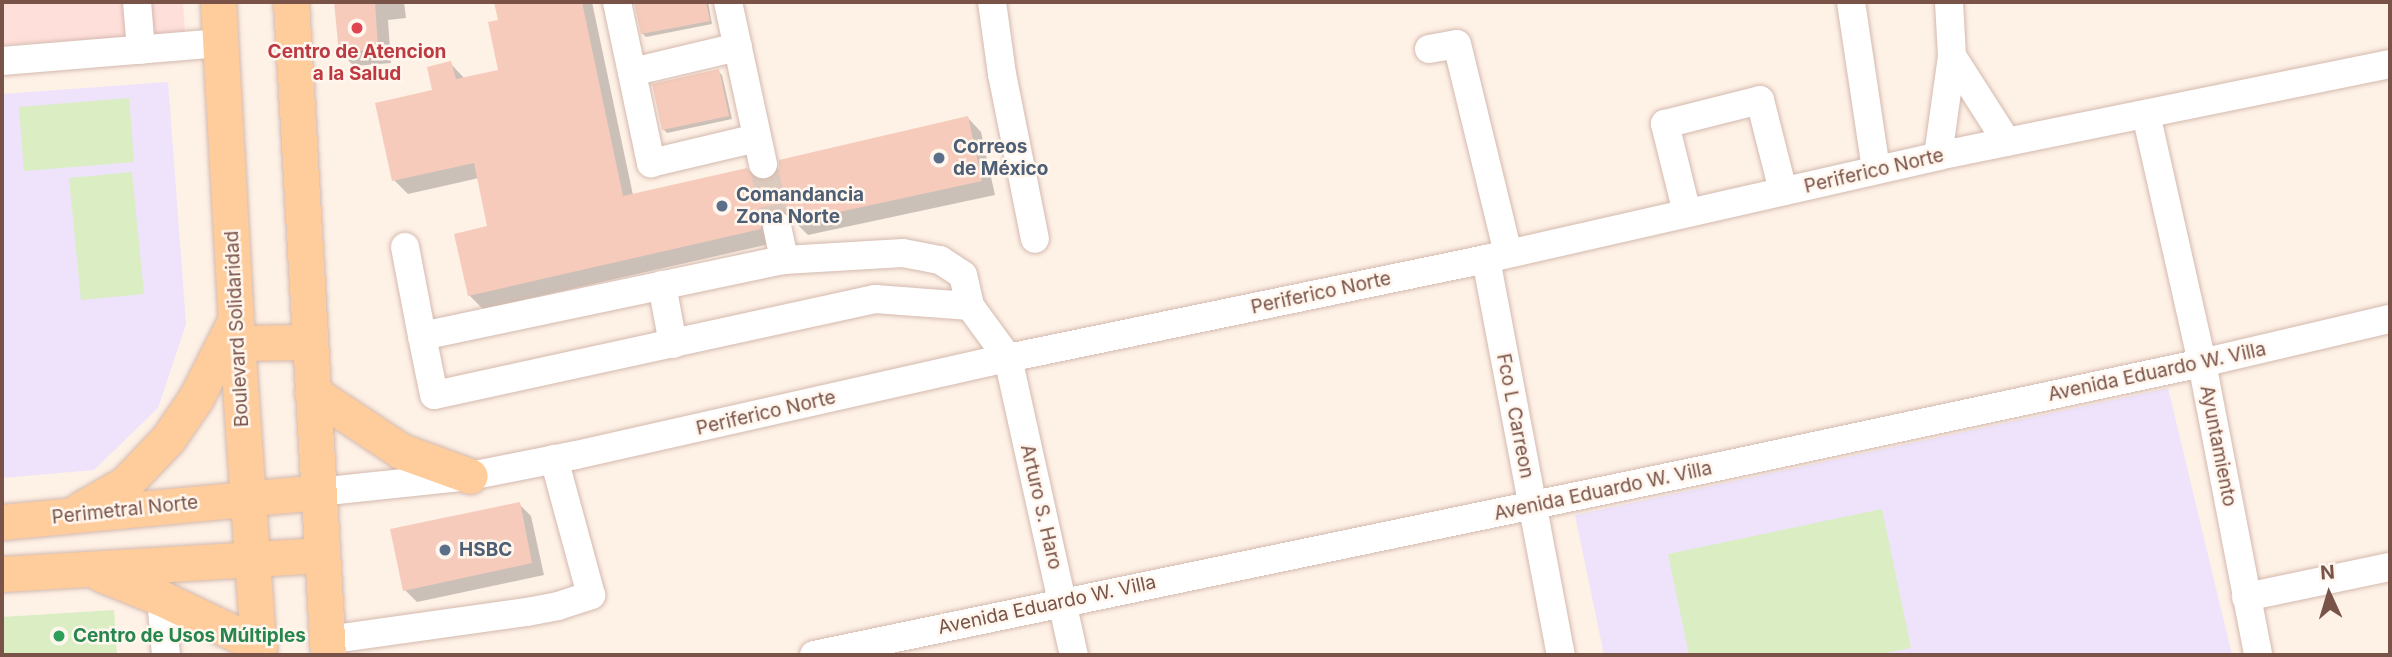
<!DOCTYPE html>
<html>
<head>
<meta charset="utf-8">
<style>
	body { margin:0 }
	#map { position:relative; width:2392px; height:657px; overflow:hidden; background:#fef1e6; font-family:Inter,sans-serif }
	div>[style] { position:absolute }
	.commercial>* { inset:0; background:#ffdfda }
	.education>* { inset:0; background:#eee3fb }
	.green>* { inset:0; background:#daedc3 }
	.shadow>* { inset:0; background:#0003 }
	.building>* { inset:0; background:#f6cbbc }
	.minor-tunnel>* { height:28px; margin-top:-14px; transform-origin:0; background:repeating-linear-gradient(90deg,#ddcabe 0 28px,transparent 0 42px) }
	.roads { filter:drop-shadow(0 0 2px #d4b9ae) drop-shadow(0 0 2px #d4b9ae) }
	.minor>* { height:28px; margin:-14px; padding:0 14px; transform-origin:14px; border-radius:14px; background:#fff }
	.major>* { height:35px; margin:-17.5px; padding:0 17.5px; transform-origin:17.5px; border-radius:17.5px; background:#ffcc9c }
	.dots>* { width:19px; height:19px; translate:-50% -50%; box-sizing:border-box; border:4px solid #fff6ee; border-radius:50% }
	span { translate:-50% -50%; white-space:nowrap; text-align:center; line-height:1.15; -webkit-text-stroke:5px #fff6ee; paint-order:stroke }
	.health-label { font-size:19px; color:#be3a42; font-weight:700 }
	.service-label { font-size:19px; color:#4e5e75; font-weight:700 }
	.left { translate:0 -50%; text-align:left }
	.street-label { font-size:19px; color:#7a5348 }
	.leisure-label { font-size:19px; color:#27864d; font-weight:700 }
	.frame { position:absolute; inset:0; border:4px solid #7a5348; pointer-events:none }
	.north { position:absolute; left:2294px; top:559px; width:70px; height:70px; -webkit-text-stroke:5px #fff6ee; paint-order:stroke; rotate:356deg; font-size:19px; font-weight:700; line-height:28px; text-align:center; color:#7a5348 }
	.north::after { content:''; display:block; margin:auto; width:24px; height:32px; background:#7a5348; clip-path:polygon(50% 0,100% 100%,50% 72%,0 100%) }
</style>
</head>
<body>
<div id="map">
	<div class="commercial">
		<i style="clip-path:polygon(2px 2px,183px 2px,185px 33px,2px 45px)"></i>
	</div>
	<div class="education">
		<i style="clip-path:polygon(168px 82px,186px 324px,158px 408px,94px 470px,2px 478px,2px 94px)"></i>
		<i style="clip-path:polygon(2168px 388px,2232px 655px,1604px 655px,1575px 515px)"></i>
	</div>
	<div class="green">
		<i style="clip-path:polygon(129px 98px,134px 162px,24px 171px,19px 107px)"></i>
		<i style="clip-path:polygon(132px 172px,144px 294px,81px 300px,69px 178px)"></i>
		<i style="clip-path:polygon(1882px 509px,1911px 648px,1874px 655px,1689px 655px,1668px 554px)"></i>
		<i style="clip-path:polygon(114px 610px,117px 655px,2px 655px,2px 617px)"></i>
	</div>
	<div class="shadow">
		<i style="clip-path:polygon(336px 2px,404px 2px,406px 18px,388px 20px,391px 63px,354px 66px,340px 52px)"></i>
		<i style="clip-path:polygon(496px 2px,592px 2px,633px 195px,768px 182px,968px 118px,981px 132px,995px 195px,808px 235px,797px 224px,787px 223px,774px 243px,483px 309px,469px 295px,489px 228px,479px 178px,408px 194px,394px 180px,450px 63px,465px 79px,500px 72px,500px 21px)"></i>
		<i style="clip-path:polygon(636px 2px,708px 2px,712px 24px,646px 37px,642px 33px)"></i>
		<i style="clip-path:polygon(718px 71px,722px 75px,732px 119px,667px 133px,663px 129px)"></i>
		<i style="clip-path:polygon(519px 504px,531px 516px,544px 575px,417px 602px,405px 590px)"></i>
	</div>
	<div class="building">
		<i style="clip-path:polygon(334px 2px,375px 2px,378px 49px,339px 53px)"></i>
		<i style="clip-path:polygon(494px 2px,582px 2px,623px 196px,747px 168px,757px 180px,767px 180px,779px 170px,779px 160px,968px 116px,982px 181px,793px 222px,783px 211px,773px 210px,762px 220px,761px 229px,468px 296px,454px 234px,487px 226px,474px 163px,392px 181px,375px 103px,432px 90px,427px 67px,451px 61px,456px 79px,498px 70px,488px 22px,498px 20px)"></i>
		<i style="clip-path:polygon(634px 2px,706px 2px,710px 21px,641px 34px)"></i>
		<i style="clip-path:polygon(719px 69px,729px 116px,662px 130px,652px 84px)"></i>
		<i style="clip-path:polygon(520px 502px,532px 563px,403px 591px,390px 529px)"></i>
	</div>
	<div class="minor-tunnel">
		<i style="left:763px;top:164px;width:64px;rotate:77.3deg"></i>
	</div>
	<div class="roads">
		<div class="minor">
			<i style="left:137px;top:2px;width:48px;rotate:85.2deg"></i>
			<i style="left:617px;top:2px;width:165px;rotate:78.1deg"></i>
			<i style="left:651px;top:163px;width:109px;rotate:-13.3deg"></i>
			<i style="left:728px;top:2px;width:166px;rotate:77.8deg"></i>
			<i style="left:992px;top:2px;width:73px;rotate:82.1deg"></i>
			<i style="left:1002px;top:74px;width:168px;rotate:78.7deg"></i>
			<i style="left:1851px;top:2px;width:169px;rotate:81.5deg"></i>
			<i style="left:1429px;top:49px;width:28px;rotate:-10deg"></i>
			<i style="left:1457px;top:44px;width:215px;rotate:76.3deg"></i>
			<i style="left:1952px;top:56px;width:102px;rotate:57.4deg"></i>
			<i style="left:2px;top:61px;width:219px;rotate:-4.7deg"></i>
			<i style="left:632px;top:72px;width:109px;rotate:-13.3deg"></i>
			<i style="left:2146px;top:114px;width:255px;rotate:77.3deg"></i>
			<i style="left:2202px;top:363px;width:297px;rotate:79.1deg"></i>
			<i style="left:1938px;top:156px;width:101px;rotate:-82deg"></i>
			<i style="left:1952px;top:56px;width:54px;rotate:-93.2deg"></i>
			<i style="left:1687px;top:213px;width:92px;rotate:-103.9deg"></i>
			<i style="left:1665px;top:124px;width:98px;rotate:-14.2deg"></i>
			<i style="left:1760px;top:100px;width:94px;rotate:75.8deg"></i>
			<i style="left:777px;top:226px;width:35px;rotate:78deg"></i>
			<i style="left:405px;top:247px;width:91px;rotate:79.2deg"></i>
			<i style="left:1486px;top:259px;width:403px;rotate:79.3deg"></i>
			<i style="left:662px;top:285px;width:60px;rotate:79.4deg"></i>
			<i style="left:970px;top:306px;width:95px;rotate:-175.8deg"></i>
			<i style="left:875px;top:299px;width:451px;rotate:167.7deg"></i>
			<i style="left:434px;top:395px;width:60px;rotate:-101.5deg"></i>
			<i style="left:422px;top:336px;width:370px;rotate:-11.9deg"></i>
			<i style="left:784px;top:260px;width:119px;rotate:-3.4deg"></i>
			<i style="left:903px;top:253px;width:38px;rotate:11deg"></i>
			<i style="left:940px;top:260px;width:27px;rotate:33deg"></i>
			<i style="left:963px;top:275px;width:32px;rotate:77deg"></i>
			<i style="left:970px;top:306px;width:64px;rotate:53.8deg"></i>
			<i style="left:1008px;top:358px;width:304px;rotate:77.5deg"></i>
			<i style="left:318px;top:492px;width:153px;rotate:-6deg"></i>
			<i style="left:470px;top:476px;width:108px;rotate:-11.2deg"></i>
			<i style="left:576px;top:455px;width:443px;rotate:-12.7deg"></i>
			<i style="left:1008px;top:358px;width:488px;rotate:-11.7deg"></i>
			<i style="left:1486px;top:259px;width:464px;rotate:-12.8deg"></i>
			<i style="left:1938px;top:156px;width:461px;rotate:-11.5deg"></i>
			<i style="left:2246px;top:597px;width:147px;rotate:-11.8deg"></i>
			<i style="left:161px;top:598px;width:57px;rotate:85deg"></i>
			<i style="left:327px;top:640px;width:202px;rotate:-8deg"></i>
			<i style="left:527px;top:612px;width:32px;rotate:-11deg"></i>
			<i style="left:558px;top:606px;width:35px;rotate:-18deg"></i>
			<i style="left:591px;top:595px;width:141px;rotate:-105.2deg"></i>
			<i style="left:814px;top:655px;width:926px;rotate:-11.77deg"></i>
			<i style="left:1721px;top:466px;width:492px;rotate:-12.1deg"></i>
			<i style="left:2202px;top:363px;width:193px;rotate:-13.2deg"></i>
		</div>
		<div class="major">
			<i style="left:218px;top:2px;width:342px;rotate:86.8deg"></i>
			<i style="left:237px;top:343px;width:313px;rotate:86deg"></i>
			<i style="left:291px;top:2px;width:654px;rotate:86.76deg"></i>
			<i style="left:237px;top:343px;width:72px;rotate:-0.8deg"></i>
			<i style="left:312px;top:392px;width:107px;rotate:33.5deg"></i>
			<i style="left:401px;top:451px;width:73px;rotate:19.9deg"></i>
			<i style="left:81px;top:509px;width:51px;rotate:-29.6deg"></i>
			<i style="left:125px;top:484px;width:62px;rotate:-46.3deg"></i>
			<i style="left:168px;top:439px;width:50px;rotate:-55.7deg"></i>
			<i style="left:196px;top:398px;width:86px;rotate:-63.1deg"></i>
			<i style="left:2px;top:522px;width:317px;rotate:-5.4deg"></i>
			<i style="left:2px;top:574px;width:320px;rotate:-3.4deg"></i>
			<i style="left:101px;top:574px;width:65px;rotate:21.8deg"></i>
			<i style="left:161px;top:598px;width:109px;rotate:25.6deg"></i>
		</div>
	</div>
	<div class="dots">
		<i style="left:357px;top:28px;background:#e0444e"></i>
		<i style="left:939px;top:158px;background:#5c6f8a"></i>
		<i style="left:722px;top:206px;background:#5c6f8a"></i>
		<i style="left:445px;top:550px;background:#5c6f8a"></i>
		<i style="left:59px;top:636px;background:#2e9e5b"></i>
	</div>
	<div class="health-label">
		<span style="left:357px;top:63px">Centro de Atencion<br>a la Salud</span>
	</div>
	<div class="service-label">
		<span class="left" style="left:953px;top:158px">Correos<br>de México</span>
		<span class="left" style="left:736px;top:206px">Comandancia<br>Zona Norte</span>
		<span class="left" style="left:459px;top:550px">HSBC</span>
	</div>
	<div class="street-label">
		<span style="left:1874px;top:171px;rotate:-13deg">Periferico Norte</span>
		<span style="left:1321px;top:293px;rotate:-12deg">Periferico Norte</span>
		<span style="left:237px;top:329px;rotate:-93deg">Boulevard Solidaridad</span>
		<span style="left:2157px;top:372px;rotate:-12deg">Avenida Eduardo W. Villa</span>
		<span style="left:766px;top:413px;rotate:-13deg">Periferico Norte</span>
		<span style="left:1515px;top:416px;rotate:79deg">Fco L Carreon</span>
		<span style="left:2218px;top:446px;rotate:79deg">Ayuntamiento</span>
		<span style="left:1603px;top:491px;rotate:-12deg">Avenida Eduardo W. Villa</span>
		<span style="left:1041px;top:507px;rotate:77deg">Arturo S. Haro</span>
		<span style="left:125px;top:510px;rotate:-6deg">Perimetral Norte</span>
		<span style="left:1047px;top:605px;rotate:-12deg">Avenida Eduardo W. Villa</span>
	</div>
	<div class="leisure-label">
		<span class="left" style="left:73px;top:636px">Centro de Usos Múltiples</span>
	</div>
	<div class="frame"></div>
	<div class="north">N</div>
</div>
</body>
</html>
